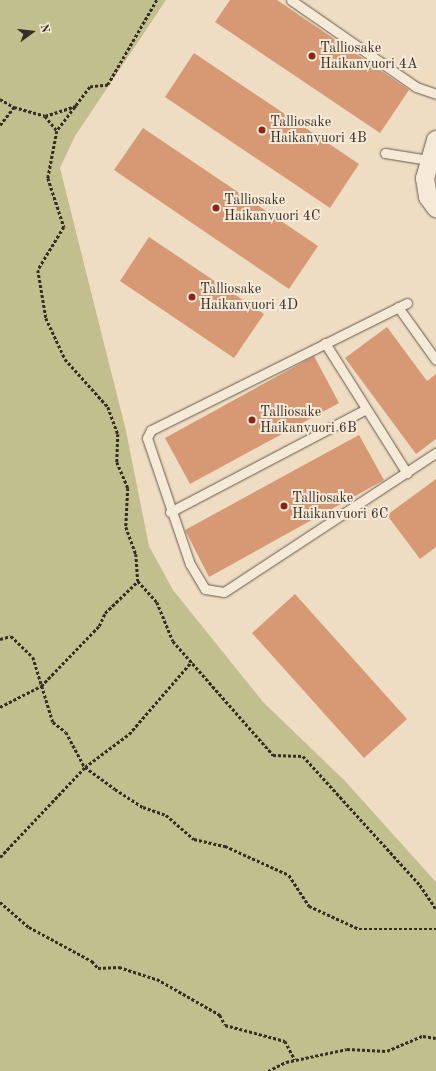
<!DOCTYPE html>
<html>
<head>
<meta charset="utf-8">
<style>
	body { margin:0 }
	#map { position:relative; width:436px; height:1071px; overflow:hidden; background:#efddc3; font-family:"Old Standard TT",serif }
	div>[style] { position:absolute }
	.green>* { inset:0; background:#c1bf8e }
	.building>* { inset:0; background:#d79874 }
	.path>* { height:2.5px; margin-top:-1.25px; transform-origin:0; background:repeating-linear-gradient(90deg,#382d24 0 3px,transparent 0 5px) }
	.roads { filter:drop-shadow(0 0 1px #66594c) drop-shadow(0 0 1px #66594c) }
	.service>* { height:9px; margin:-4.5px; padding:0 4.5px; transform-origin:4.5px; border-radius:4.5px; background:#f5e9d8 }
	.minor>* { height:18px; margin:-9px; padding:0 9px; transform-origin:9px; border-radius:9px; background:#f5e9d8 }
	.dots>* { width:11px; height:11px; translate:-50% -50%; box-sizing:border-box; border:2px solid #f5e9d8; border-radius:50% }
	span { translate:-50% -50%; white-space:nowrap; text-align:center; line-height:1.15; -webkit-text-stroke:4px #f5e9d8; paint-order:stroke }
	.poi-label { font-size:14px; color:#382d24 }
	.left { translate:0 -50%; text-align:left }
	.north { position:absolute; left:12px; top:12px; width:40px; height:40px; -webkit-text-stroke:3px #f5e9d8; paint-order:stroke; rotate:75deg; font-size:11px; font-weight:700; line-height:16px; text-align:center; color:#382d24 }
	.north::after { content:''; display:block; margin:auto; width:14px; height:18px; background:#382d24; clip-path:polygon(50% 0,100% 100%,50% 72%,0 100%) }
</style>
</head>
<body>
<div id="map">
	<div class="green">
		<i style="clip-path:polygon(0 0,166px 0,75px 136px,60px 168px,126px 431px,149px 546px,173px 590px,263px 702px,345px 781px,436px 882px,436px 1071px,0 1071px)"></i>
	</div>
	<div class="building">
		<i style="clip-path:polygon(230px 0,277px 0,409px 90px,380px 133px,215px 22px)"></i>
		<i style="clip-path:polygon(194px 53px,359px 164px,330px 208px,165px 97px)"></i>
		<i style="clip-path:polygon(143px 128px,318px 246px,289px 289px,114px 170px)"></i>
		<i style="clip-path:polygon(149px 237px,264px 314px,234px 358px,120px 281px)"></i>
		<i style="clip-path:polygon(387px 327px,427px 381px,436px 374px,436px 439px,416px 454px,345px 358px)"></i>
		<i style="clip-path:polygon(314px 356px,339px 403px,190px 484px,165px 438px)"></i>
		<i style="clip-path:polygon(359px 435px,384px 480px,209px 577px,185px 530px)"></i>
		<i style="clip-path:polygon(436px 479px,436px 547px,420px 559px,387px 515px)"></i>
		<i style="clip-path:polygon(295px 594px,407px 719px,364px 758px,252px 633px)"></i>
	</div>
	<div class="path">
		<i style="left:157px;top:0;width:98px;rotate:120deg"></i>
		<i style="left:108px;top:85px;width:18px;rotate:174deg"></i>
		<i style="left:90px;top:87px;width:55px;rotate:126.9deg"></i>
		<i style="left:57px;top:131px;width:48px;rotate:100.8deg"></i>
		<i style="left:48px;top:178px;width:52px;rotate:71.9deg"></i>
		<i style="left:64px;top:227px;width:50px;rotate:121.2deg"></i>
		<i style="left:38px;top:270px;width:49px;rotate:80.5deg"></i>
		<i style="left:46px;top:318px;width:45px;rotate:65.1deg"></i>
		<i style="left:65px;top:359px;width:64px;rotate:48.1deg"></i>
		<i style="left:108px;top:407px;width:29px;rotate:70deg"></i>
		<i style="left:118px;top:434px;width:28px;rotate:92deg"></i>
		<i style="left:117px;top:462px;width:28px;rotate:67deg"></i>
		<i style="left:128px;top:488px;width:39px;rotate:93deg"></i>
		<i style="left:126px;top:527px;width:29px;rotate:70deg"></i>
		<i style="left:136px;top:554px;width:27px;rotate:86deg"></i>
		<i style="left:138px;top:581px;width:28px;rotate:48deg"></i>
		<i style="left:157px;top:602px;width:42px;rotate:67.7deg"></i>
		<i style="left:173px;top:641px;width:152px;rotate:48.7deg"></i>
		<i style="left:273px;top:755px;width:30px;rotate:2deg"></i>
		<i style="left:303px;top:756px;width:174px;rotate:47.8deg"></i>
		<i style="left:420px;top:885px;width:29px;rotate:56deg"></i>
		<i style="left:0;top:99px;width:16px;rotate:30deg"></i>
		<i style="left:14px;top:107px;width:32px;rotate:16deg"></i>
		<i style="left:45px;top:116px;width:19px;rotate:51deg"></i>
		<i style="left:45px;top:116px;width:33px;rotate:-18deg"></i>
		<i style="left:0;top:125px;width:23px;rotate:-52deg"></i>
		<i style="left:0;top:639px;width:11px;rotate:-15deg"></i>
		<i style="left:11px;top:636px;width:30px;rotate:44deg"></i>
		<i style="left:33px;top:657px;width:68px;rotate:72.9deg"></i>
		<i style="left:53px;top:722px;width:16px;rotate:38deg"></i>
		<i style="left:66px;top:732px;width:40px;rotate:62deg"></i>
		<i style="left:85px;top:767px;width:37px;rotate:36deg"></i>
		<i style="left:115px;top:789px;width:33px;rotate:33deg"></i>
		<i style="left:143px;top:807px;width:24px;rotate:19deg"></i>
		<i style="left:166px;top:815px;width:37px;rotate:41deg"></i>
		<i style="left:194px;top:839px;width:32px;rotate:13deg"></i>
		<i style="left:225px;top:846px;width:70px;rotate:24.4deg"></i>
		<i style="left:289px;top:875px;width:37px;rotate:57deg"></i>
		<i style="left:309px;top:906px;width:55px;rotate:24.7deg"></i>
		<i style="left:359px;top:929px;width:77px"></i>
		<i style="left:0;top:707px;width:46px;rotate:-27.1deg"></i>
		<i style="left:41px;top:686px;width:83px;rotate:-46deg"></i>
		<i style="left:99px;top:626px;width:14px;rotate:-65deg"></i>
		<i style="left:105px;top:613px;width:46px;rotate:-44.1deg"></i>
		<i style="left:0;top:857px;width:124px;rotate:-46.6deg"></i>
		<i style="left:85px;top:767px;width:55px;rotate:-36.9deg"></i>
		<i style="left:129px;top:734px;width:96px;rotate:-49.2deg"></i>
		<i style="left:0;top:902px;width:38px;rotate:41deg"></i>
		<i style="left:29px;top:927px;width:72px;rotate:28.4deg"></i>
		<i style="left:92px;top:961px;width:9px;rotate:49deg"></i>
		<i style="left:98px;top:968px;width:21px;rotate:-3deg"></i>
		<i style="left:119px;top:967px;width:40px;rotate:18deg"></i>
		<i style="left:157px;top:979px;width:73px;rotate:29.7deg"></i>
		<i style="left:220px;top:1015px;width:11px;rotate:63deg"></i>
		<i style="left:225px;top:1025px;width:62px;rotate:14.9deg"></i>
		<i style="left:285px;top:1041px;width:21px;rotate:62deg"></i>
		<i style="left:268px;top:1071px;width:20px;rotate:-27deg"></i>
		<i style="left:286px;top:1062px;width:62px;rotate:-12deg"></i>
		<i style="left:347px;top:1049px;width:40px;rotate:2.9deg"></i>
		<i style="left:387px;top:1051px;width:39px;rotate:-23deg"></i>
		<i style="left:423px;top:1036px;width:13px;rotate:9deg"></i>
	</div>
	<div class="roads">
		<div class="service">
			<i style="left:291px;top:0;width:152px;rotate:34.8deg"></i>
			<i style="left:416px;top:87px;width:21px;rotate:19deg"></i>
			<i style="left:385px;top:153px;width:44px;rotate:9.2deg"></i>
			<i style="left:407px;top:303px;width:286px;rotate:153.6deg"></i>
			<i style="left:151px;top:430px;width:9px;rotate:117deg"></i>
			<i style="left:147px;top:438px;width:133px;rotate:71.2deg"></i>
			<i style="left:190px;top:564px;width:29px;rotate:59deg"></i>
			<i style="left:205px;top:589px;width:19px;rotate:9deg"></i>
			<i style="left:224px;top:592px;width:254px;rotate:-33.3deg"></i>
			<i style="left:398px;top:307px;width:65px;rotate:54.4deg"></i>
			<i style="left:325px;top:343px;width:154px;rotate:57.8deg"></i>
			<i style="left:170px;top:512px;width:221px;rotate:-27.7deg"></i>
		</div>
		<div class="minor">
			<i style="left:436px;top:140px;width:40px;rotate:106deg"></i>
			<i style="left:425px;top:178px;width:19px;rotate:81deg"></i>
			<i style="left:428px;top:197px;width:14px;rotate:54deg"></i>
		</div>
	</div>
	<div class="dots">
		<i style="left:312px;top:56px;background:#8f2418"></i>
		<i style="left:262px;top:130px;background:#8f2418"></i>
		<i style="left:216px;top:208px;background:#8f2418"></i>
		<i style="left:192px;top:297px;background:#8f2418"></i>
		<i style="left:252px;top:420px;background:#8f2418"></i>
		<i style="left:284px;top:506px;background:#8f2418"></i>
	</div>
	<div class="poi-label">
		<span class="left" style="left:320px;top:56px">Talliosake<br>Haikanvuori 4A</span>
		<span class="left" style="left:270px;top:130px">Talliosake<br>Haikanvuori 4B</span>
		<span class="left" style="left:224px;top:208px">Talliosake<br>Haikanvuori 4C</span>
		<span class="left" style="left:200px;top:297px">Talliosake<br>Haikanvuori 4D</span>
		<span class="left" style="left:260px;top:420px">Talliosake<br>Haikanvuori 6B</span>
		<span class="left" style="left:292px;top:506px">Talliosake<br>Haikanvuori 6C</span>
	</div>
	<div class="north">N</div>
</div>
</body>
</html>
